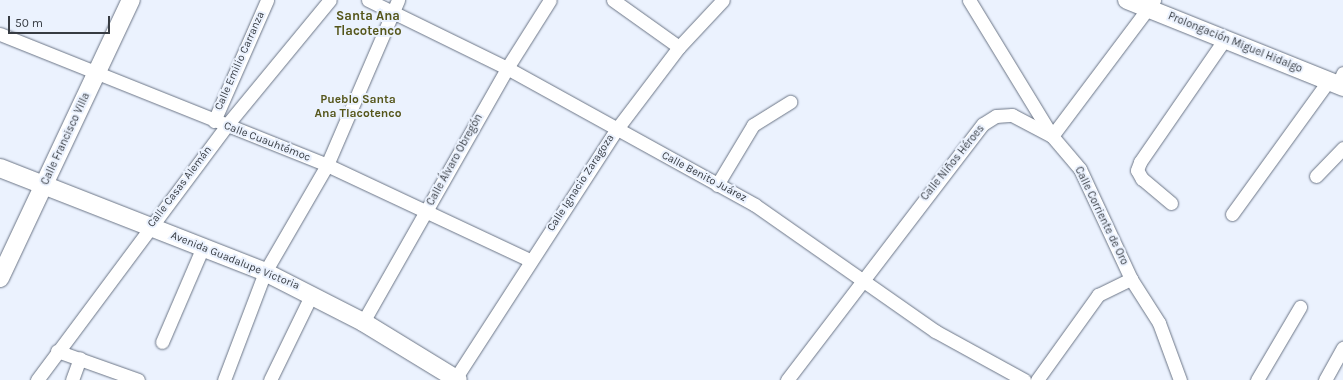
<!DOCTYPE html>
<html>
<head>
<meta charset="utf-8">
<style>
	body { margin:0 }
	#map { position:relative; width:1343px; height:380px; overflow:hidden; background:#ebf2fe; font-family:Karla,sans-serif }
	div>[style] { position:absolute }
	.roads { filter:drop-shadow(0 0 1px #6b7586) drop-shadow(0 0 1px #6b7586) }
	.street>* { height:13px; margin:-6.5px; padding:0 6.5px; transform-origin:6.5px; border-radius:6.5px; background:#fff }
	.secondary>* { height:18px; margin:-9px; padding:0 9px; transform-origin:9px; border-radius:9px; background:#fff }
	span { translate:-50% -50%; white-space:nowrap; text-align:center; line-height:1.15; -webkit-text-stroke:4px #ebf2fe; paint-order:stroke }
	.street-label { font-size:11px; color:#363b42 }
	.neighbourhood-label { font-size:12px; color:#55561b; font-weight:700 }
	.quarter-label { font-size:13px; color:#55561b; font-weight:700 }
	.scale { position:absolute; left:8px; top:16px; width:102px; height:18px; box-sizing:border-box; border:2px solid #363b42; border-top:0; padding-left:5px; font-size:12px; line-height:14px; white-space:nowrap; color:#363b42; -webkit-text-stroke:3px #ebf2fe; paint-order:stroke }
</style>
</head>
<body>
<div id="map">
	<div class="roads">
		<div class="street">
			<i style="left:368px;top:0;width:155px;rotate:26.1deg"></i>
			<i style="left:507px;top:68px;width:283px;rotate:28.9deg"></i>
			<i style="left:755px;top:205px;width:220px;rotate:35deg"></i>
			<i style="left:935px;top:331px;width:102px;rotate:28.8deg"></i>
			<i style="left:613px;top:0;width:81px;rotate:35.5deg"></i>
			<i style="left:969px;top:0;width:159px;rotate:58.6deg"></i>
			<i style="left:1052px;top:136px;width:43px;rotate:49.7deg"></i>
			<i style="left:1080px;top:169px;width:121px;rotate:65.1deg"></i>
			<i style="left:1131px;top:279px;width:52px;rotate:57.5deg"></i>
			<i style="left:1159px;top:323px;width:61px;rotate:69.8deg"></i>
			<i style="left:0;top:34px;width:352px;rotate:21.8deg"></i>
			<i style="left:327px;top:165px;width:224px;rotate:25.1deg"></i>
			<i style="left:1338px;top:84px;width:12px;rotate:-66deg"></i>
			<i style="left:214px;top:121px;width:132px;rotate:-66.3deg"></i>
			<i style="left:1316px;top:176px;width:39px;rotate:-46deg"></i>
			<i style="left:717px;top:185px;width:70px;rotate:-59deg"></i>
			<i style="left:753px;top:125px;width:44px;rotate:-31.9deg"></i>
			<i style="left:1171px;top:203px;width:38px;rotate:-140deg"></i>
			<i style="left:1142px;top:179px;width:10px;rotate:-119deg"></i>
			<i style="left:1137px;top:170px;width:9px;rotate:-69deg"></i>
			<i style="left:1140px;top:162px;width:150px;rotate:-55.4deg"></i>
			<i style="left:1232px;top:214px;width:165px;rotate:-54.1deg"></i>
			<i style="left:363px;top:322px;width:292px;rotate:-60.4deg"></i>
			<i style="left:507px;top:68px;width:80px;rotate:-57.7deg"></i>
			<i style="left:162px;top:342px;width:103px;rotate:-66.7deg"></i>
			<i style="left:57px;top:351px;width:86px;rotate:19.7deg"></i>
			<i style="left:455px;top:379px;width:297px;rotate:-57.1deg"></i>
			<i style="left:616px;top:130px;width:104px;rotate:-52.8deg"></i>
			<i style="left:679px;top:47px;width:64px;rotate:-46.9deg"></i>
			<i style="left:37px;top:380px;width:317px;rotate:-53.3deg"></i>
			<i style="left:226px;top:126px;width:163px;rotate:-50.5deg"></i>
			<i style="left:72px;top:380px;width:23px;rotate:-70deg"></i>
			<i style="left:224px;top:380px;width:116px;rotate:-69.2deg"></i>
			<i style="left:265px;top:272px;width:124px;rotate:-59.9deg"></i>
			<i style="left:327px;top:165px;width:180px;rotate:-66.7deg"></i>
			<i style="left:270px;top:380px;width:96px;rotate:-64deg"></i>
			<i style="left:787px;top:380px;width:322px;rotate:-52.6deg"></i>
			<i style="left:983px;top:124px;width:15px;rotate:-32deg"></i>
			<i style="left:996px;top:116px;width:16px;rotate:-4deg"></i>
			<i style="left:1012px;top:115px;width:45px;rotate:27.7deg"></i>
			<i style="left:1052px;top:136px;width:170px;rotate:-53.1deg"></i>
			<i style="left:1037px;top:380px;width:105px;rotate:-54.3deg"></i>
			<i style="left:1098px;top:295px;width:37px;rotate:-26deg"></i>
			<i style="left:1257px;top:380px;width:85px;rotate:-59.5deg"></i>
			<i style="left:1325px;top:380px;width:37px;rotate:-61deg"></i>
		</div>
		<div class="secondary">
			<i style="left:1127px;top:0;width:233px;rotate:21.9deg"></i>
			<i style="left:0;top:168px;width:285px;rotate:21.4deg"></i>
			<i style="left:265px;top:272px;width:110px;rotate:27deg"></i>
			<i style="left:363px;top:322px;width:111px;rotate:31.4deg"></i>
			<i style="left:0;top:278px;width:307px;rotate:-64.8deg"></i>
		</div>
	</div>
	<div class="street-label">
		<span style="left:1235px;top:43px;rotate:22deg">Prolongación Miguel Hidalgo</span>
		<span style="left:240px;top:61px;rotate:-66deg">Calle Emilio Carranza</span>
		<span style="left:66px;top:139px;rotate:-65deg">Calle Francisco Villa</span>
		<span style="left:267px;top:142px;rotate:21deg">Calle Cuauhtémoc</span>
		<span style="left:455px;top:160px;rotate:-61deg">Calle Álvaro Obregón</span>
		<span style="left:953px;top:163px;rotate:-51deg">Calle Niños Héroes</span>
		<span style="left:704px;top:177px;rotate:28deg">Calle Benito Juárez</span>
		<span style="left:581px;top:183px;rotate:-57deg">Calle Ignacio Zaragoza</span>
		<span style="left:180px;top:187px;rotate:-53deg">Calle Casas Alemán</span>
		<span style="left:1101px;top:216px;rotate:64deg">Calle Corriente de Oro</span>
		<span style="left:235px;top:261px;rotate:22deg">Avenida Guadalupe Victoria</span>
	</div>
	<div class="neighbourhood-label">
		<span style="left:358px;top:107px">Pueblo Santa<br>Ana Tlacotenco</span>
	</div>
	<div class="quarter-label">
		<span style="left:368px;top:24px">Santa Ana<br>Tlacotenco</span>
	</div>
	<div class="scale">50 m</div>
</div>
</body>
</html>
